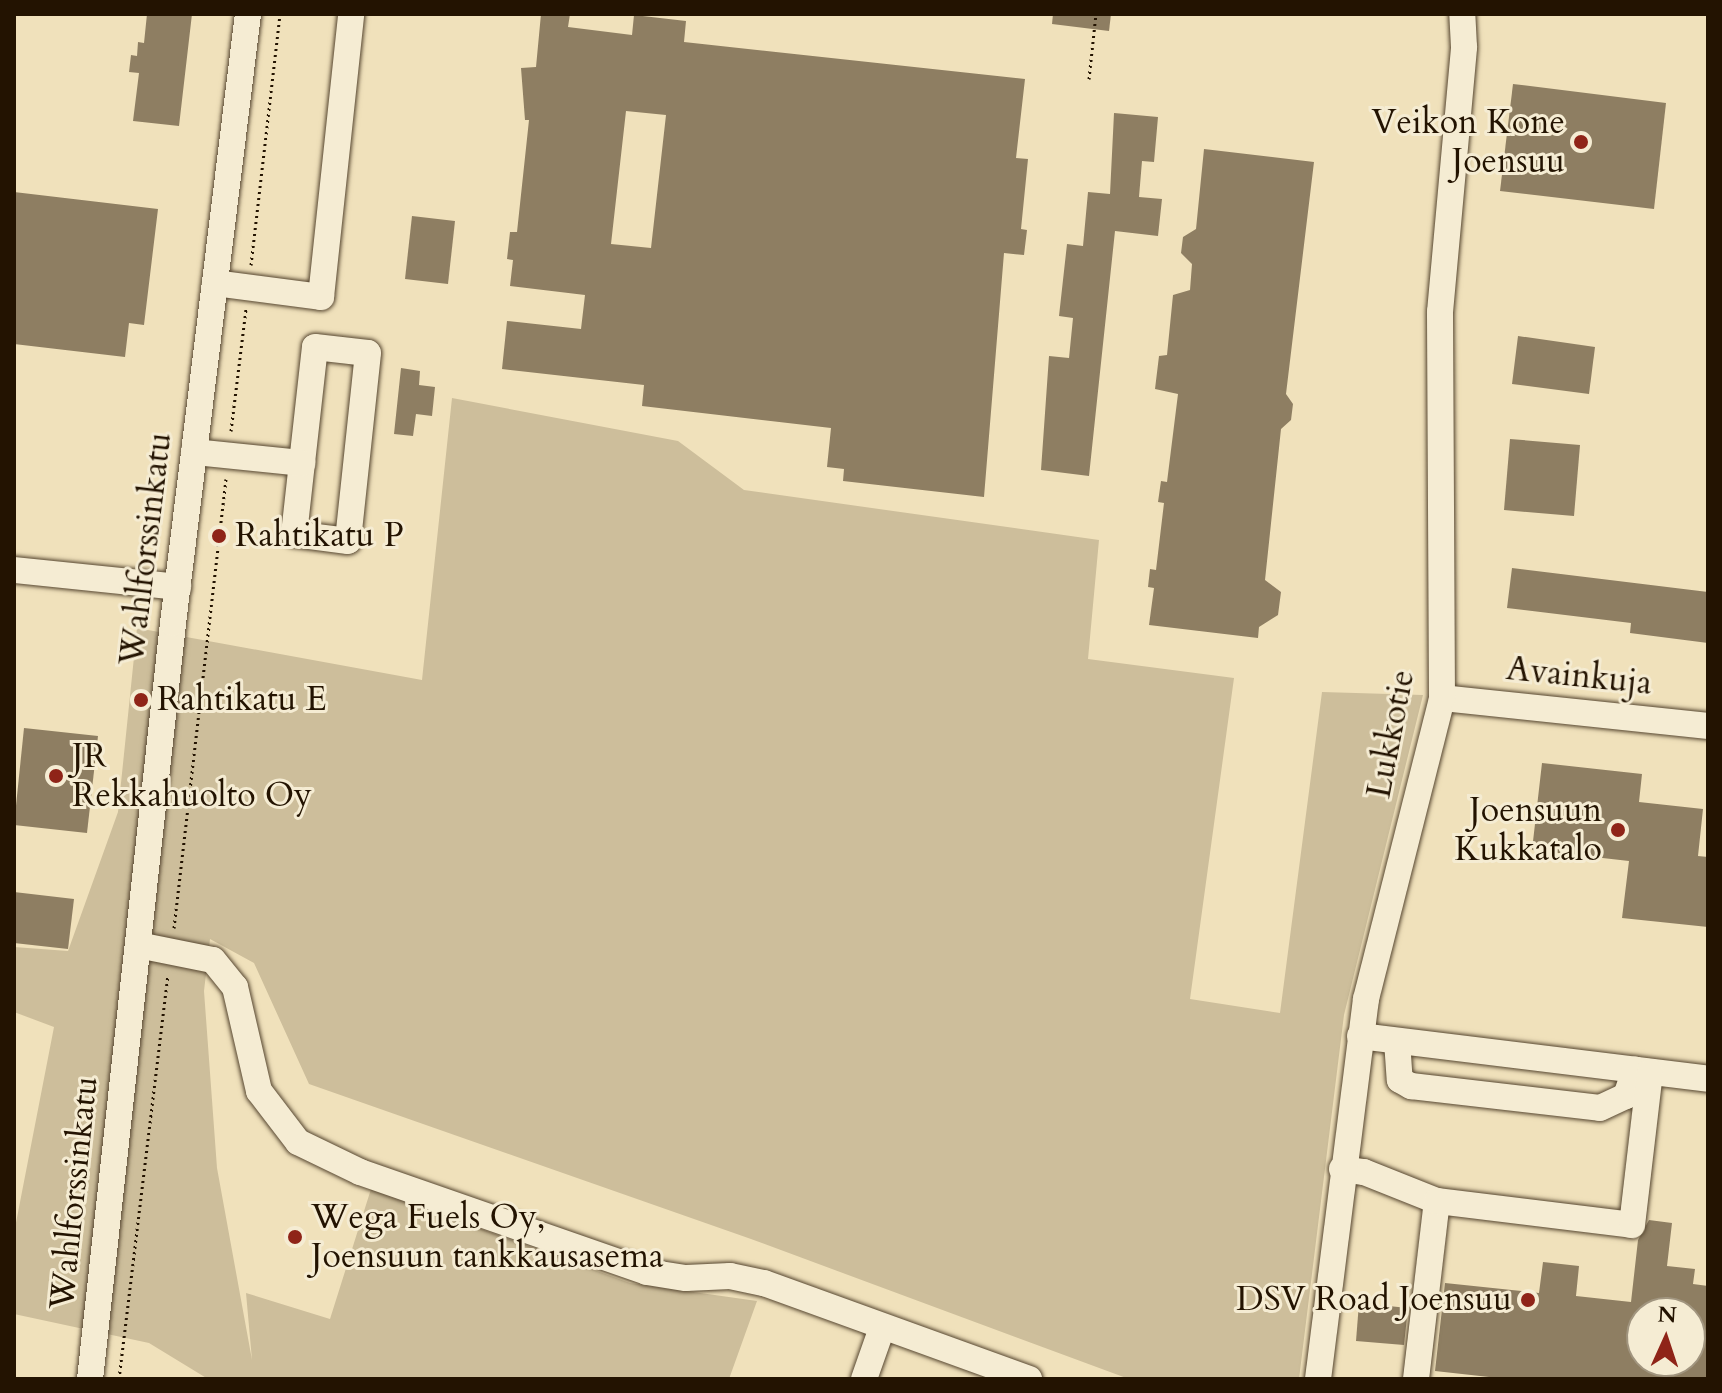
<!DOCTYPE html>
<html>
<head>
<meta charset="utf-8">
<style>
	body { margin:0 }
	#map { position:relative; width:1722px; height:1393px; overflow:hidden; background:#f0e1bb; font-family:Cardo,serif }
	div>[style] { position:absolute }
	.green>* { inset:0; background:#cdbe9b }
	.building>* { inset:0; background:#8e7e62 }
	.path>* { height:3px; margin-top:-1.5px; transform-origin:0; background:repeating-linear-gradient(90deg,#231301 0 2px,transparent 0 6px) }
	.roads { filter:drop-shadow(0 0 2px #564630) drop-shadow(0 0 2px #564630) }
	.minor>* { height:26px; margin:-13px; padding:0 13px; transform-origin:13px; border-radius:13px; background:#f5ecd3 }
	.dots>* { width:22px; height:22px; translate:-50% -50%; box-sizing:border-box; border:4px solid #f5ecd3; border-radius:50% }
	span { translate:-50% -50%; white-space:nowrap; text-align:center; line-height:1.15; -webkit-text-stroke:6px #f5ecd3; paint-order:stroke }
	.poi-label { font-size:34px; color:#231301 }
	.right { translate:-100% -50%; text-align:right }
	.left { translate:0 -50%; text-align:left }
	.street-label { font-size:34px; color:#231301 }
	.frame { position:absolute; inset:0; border:16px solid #231301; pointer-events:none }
	.north { position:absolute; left:1626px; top:1297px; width:80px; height:80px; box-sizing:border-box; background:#f5ecd3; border:2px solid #a1957f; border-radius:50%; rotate:3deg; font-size:22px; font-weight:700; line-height:32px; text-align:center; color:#231301 }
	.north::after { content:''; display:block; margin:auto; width:28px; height:36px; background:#8f2418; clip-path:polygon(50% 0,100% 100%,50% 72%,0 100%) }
</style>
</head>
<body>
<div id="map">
	<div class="green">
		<i style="clip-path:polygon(452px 398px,678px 441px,744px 490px,1099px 540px,1088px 659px,1234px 678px,1190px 999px,1280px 1013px,1322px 692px,1423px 695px,1344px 1015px,1299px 1379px,1129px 1379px,751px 1239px,309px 1084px,254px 963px,210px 939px,204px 991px,217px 1168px,252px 1360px,246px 1293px,330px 1319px,371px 1189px,630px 1283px,757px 1301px,729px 1379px,208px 1379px,149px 1343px,14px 1314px,14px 1233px,54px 1027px,14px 1012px,14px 947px,68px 951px,118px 812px,137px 628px,422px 680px)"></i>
	</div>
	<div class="building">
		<i style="clip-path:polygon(147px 14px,192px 14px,179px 126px,133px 121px,139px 73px,129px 72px,131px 55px,137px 56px,138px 42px,144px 43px)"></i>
		<i style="clip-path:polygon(evenodd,541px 14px,570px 14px,568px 27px,632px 35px,634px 15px,686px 21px,684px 42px,1025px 79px,1016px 158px,1028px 159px,1021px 229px,1027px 230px,1024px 255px,1004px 253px,984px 497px,843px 481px,844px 469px,827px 467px,831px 428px,642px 406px,644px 385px,502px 369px,507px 321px,581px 329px,585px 295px,510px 286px,513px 260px,507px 259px,510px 232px,517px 232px,529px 120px,525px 120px,521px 68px,536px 67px,541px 14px,626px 111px,666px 115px,651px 248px,611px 244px,626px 111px)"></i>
		<i style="clip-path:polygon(1053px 14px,1111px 14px,1109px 31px,1052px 24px)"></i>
		<i style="clip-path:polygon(1513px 84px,1666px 103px,1654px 209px,1500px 191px)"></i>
		<i style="clip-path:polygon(1114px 113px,1158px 117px,1154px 162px,1142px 161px,1139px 197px,1162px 199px,1158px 236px,1115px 231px,1089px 476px,1041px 470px,1049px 356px,1069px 358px,1073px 318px,1059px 316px,1067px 244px,1083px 246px,1088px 192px,1110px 194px)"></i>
		<i style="clip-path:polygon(1204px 149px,1314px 162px,1286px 394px,1293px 404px,1291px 420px,1281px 429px,1265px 580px,1281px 592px,1278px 615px,1259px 627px,1258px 638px,1149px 625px,1154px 588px,1148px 587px,1150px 569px,1156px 570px,1164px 503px,1158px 502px,1161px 481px,1167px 482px,1178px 394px,1155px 389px,1159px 356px,1167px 355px,1173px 295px,1190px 290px,1192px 264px,1181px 253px,1183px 237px,1196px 229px)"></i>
		<i style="clip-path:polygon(14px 192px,158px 209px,144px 325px,129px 323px,125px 357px,14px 344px)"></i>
		<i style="clip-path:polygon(412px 216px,455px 221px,448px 284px,405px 279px)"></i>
		<i style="clip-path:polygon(1518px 336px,1595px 347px,1589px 394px,1512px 384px)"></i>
		<i style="clip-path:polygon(401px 368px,420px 371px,419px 385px,435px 387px,432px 416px,416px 414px,413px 436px,394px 434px)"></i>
		<i style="clip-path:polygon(1510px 439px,1580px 445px,1574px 516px,1504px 510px)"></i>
		<i style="clip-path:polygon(1512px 568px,1708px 592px,1708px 643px,1630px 633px,1631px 623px,1507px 608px)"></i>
		<i style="clip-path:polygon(24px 728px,98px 736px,87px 833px,14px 825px)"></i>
		<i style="clip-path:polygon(1542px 763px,1642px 774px,1639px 802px,1703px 809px,1698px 856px,1708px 857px,1708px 927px,1622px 918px,1629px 861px,1532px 850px)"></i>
		<i style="clip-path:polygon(14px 892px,74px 899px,68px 949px,14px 943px)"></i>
		<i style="clip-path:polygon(evenodd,1649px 1220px,1672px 1223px,1667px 1266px,1695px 1269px,1693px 1284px,1708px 1286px,1708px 1379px,1507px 1379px,1435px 1371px,1445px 1283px,1539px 1293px,1543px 1262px,1579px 1266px,1576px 1296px,1631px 1302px,1638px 1240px,1649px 1220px,1642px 1313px,1690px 1313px,1690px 1361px,1642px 1361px,1642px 1313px)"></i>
		<i style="clip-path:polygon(1359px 1303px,1408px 1308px,1404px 1345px,1356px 1341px)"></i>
	</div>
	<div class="path">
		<i style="left:1089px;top:79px;width:65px;rotate:-83.9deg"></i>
		<i style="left:251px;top:265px;width:253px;rotate:-83.4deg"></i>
		<i style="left:231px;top:431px;width:124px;rotate:-83deg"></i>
		<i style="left:174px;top:928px;width:452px;rotate:-83.4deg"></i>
		<i style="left:119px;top:1379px;width:407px;rotate:-83.1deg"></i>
	</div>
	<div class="roads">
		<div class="minor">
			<i style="left:215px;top:283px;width:107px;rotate:7.5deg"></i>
			<i style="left:321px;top:297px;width:285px;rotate:-83.9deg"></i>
			<i style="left:315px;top:347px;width:53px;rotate:6.5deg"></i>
			<i style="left:368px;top:353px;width:189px;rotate:96.1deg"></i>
			<i style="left:348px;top:541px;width:54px;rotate:-172.6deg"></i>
			<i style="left:294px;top:534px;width:188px;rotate:-83.6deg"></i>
			<i style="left:194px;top:452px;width:109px;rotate:5.8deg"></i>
			<i style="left:14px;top:570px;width:165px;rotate:5.9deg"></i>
			<i style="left:1442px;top:698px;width:267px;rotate:6deg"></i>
			<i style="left:138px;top:945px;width:76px;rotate:11.3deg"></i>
			<i style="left:213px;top:960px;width:35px;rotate:51deg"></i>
			<i style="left:235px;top:987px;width:107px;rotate:77deg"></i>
			<i style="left:259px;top:1091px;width:64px;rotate:52.6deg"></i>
			<i style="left:298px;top:1142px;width:69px;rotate:25.8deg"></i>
			<i style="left:360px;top:1172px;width:304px;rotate:19.2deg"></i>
			<i style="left:647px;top:1272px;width:39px;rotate:9deg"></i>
			<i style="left:686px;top:1278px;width:44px;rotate:-2.6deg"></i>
			<i style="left:730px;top:1276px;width:35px;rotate:12deg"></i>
			<i style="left:764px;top:1283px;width:282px;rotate:19.9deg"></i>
			<i style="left:1360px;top:1036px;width:351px;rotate:7deg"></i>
			<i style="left:1397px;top:1041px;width:39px;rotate:86deg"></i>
			<i style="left:1400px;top:1080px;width:13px;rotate:29deg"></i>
			<i style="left:1411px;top:1086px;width:190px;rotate:6.6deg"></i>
			<i style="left:1600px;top:1108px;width:29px;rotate:-25deg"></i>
			<i style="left:1626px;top:1096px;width:28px;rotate:-71deg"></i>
			<i style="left:1342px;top:1169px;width:22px;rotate:8deg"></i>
			<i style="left:1364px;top:1172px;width:79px;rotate:21.7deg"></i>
			<i style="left:90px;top:1379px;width:761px;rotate:-83.73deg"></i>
			<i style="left:173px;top:623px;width:614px;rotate:-82.98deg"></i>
			<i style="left:864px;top:1379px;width:54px;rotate:-70.6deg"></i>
			<i style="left:1318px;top:1379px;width:383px;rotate:-82.8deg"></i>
			<i style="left:1366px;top:999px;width:310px;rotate:-75.8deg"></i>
			<i style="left:1442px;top:698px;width:386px;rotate:-90.3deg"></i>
			<i style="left:1440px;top:312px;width:266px;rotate:-84.8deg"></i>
			<i style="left:1464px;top:47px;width:33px;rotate:-93deg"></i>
			<i style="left:1416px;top:1379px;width:179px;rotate:-83.3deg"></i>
			<i style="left:1437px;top:1201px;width:196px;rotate:7deg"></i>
			<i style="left:1632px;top:1225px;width:154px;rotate:-83.3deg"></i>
		</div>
	</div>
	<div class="dots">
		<i style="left:1581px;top:142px;background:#8f2418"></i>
		<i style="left:219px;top:536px;background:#8f2418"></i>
		<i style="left:141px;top:700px;background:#8f2418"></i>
		<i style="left:56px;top:776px;background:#8f2418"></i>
		<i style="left:1618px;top:830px;background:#8f2418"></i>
		<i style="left:295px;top:1237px;background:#8f2418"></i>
		<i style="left:1528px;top:1300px;background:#8f2418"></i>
	</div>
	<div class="poi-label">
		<span class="right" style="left:1565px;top:142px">Veikon Kone<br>Joensuu</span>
		<span class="left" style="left:235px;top:536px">Rahtikatu P</span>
		<span class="left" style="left:157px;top:700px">Rahtikatu E</span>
		<span class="left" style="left:72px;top:776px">JR<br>Rekkahuolto Oy</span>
		<span class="right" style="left:1602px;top:830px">Joensuun<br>Kukkatalo</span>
		<span class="left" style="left:311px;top:1237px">Wega Fuels Oy,<br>Joensuun tankkausasema</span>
		<span class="right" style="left:1512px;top:1300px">DSV Road Joensuu</span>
	</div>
	<div class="street-label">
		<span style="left:146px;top:549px;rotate:-83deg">Wahlforssinkatu</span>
		<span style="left:1579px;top:676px;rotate:6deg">Avainkuja</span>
		<span style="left:1391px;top:734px;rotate:-79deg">Lukkotie</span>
		<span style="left:74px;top:1193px;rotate:-84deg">Wahlforssinkatu</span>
	</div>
	<div class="frame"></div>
	<div class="north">N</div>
</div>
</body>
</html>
